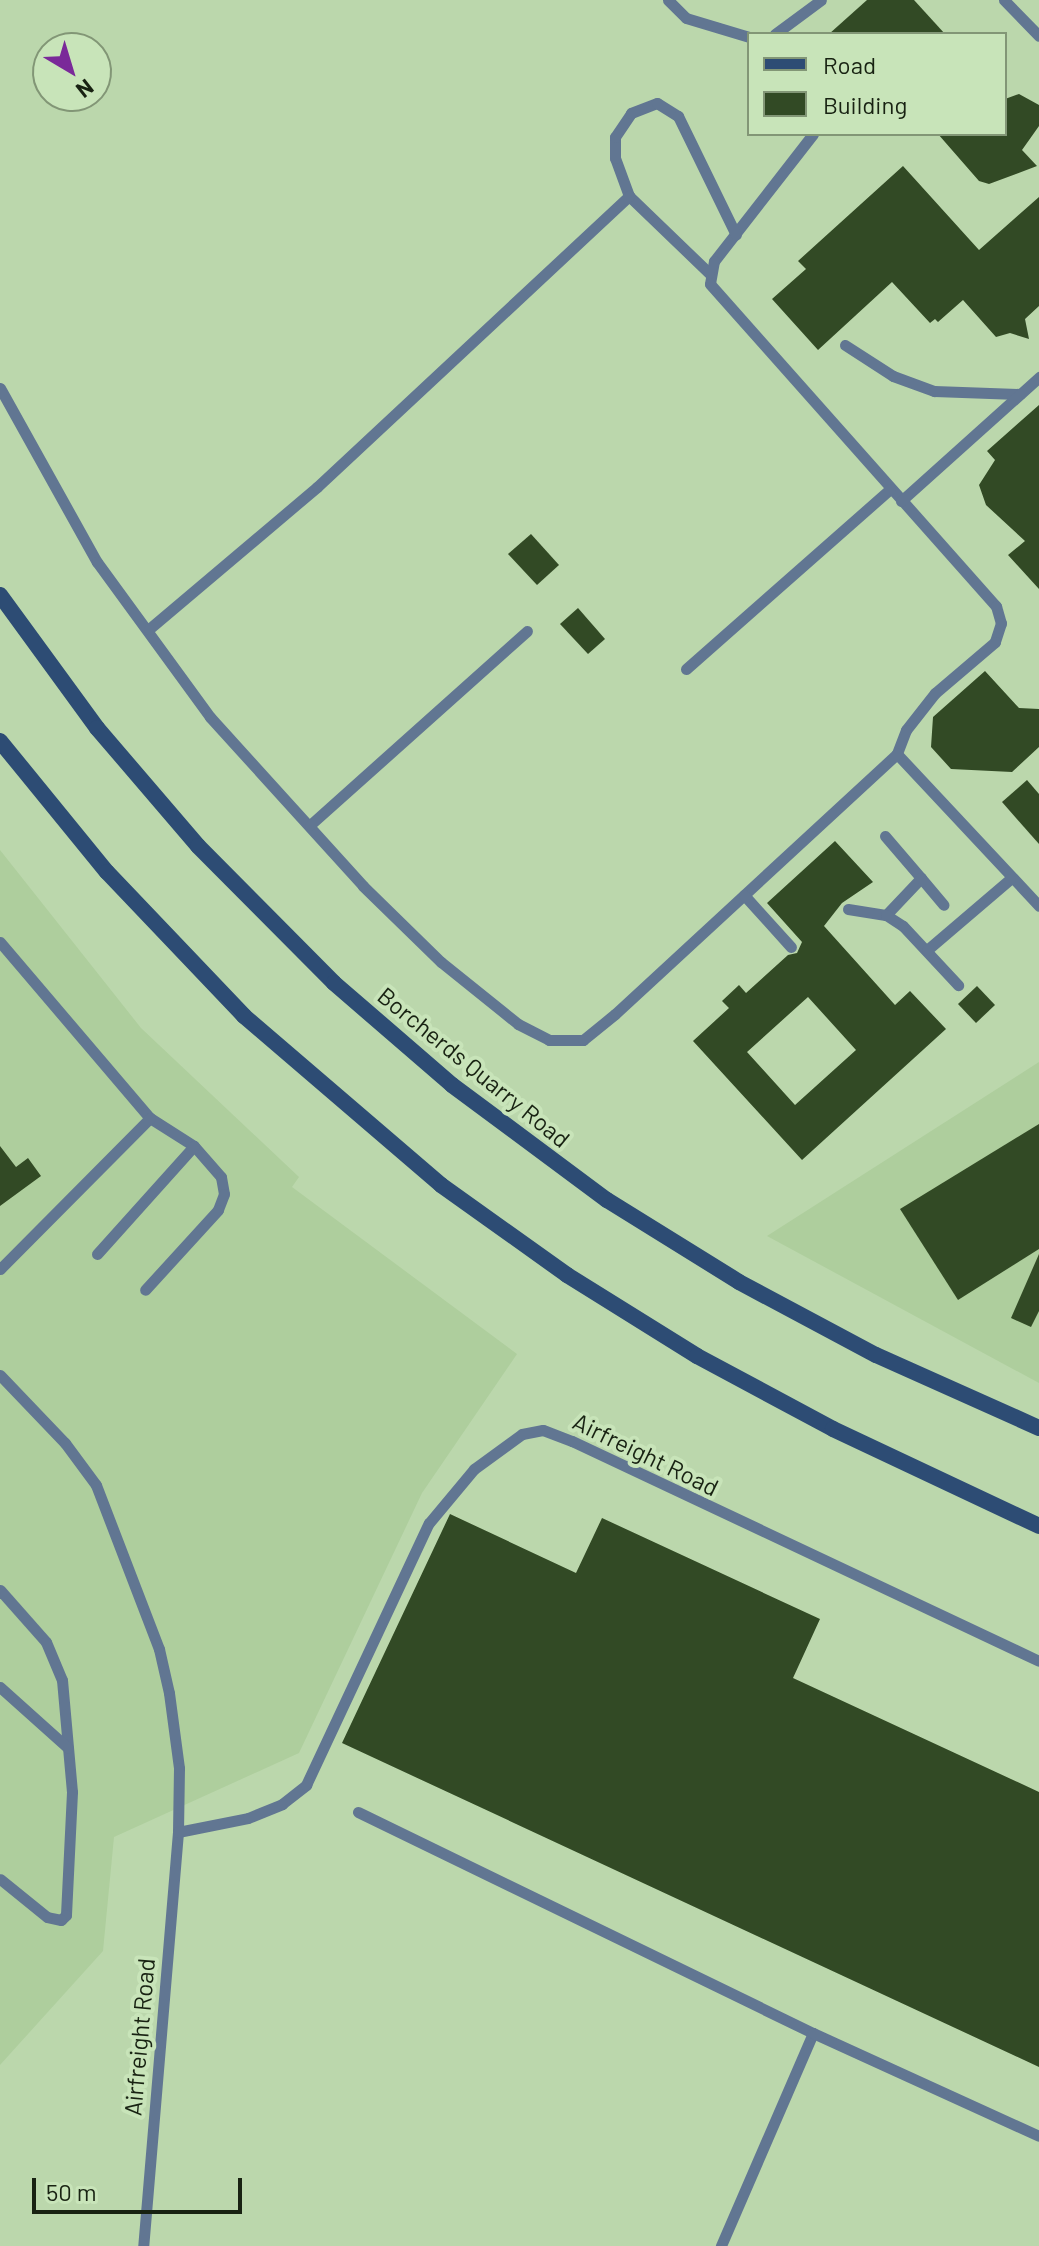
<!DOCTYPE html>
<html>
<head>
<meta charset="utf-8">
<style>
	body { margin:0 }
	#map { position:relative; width:1039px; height:2246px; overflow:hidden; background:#bbd7ac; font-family:Barlow,sans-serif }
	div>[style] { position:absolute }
	.built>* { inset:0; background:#aece9d }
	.building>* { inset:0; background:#324a25 }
	.lane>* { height:11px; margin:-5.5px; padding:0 5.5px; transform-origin:5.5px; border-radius:5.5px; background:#617692 }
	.secondary>* { height:16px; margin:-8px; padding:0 8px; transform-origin:8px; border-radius:8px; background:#2d4c74 }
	span { translate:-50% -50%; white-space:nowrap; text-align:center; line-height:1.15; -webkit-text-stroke:8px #c8e4b9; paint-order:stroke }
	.street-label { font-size:24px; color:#182212 }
	.legend { position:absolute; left:747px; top:32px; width:260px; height:104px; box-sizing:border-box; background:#c8e4b9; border:2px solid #829676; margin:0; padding:10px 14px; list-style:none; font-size:24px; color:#182212 }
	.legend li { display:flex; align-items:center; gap:16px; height:40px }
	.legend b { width:40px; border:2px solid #829676 }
	.north { position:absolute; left:32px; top:32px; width:80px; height:80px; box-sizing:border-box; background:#c8e4b9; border:2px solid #829676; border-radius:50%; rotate:142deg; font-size:22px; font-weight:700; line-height:32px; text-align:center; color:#182212 }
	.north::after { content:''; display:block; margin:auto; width:28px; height:36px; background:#7a2999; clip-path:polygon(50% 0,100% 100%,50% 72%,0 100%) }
	.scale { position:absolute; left:32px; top:2178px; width:210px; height:36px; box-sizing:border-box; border:4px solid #182212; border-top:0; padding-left:10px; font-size:24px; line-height:28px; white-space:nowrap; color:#182212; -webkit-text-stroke:6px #c8e4b9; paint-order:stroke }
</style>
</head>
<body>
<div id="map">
	<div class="built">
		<i style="clip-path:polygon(0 850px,141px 1028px,299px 1177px,292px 1187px,517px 1354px,422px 1493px,299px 1753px,114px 1837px,103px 1951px,0 2065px)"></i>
		<i style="clip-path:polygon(1039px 1062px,1039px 1383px,767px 1236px)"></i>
	</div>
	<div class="building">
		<i style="clip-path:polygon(867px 0,914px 0,945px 34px,829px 34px)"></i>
		<i style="clip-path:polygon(1019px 94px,1039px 105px,1039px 126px,1022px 150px,1037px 166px,989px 184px,979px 181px,938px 134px,1005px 134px,1005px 99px)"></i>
		<i style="clip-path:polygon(903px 166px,979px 250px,1039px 197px,1039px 306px,1025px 319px,1029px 339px,1010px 333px,996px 337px,963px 300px,938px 322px,935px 319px,930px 323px,892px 282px,818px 350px,772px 299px,806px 269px,798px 261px)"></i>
		<i style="clip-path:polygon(1039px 405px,1039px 589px,1008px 555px,1025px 541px,986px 505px,979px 485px,995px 460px,987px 451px)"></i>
		<i style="clip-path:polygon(531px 534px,559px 565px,537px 585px,508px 554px)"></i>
		<i style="clip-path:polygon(578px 608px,605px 639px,588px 654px,560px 624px)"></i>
		<i style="clip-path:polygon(985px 671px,1019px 708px,1039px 709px,1039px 747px,1012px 772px,951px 769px,931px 747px,933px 717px)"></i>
		<i style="clip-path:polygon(1027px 780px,1039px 794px,1039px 844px,1002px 802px)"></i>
		<i style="clip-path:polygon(evenodd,835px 841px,873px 882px,842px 903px,824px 926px,895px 1005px,910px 991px,946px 1029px,802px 1160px,693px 1041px,729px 1008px,722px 1001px,739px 985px,746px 993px,788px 955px,797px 953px,802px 942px,767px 903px,835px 841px,808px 997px,856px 1050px,795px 1105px,747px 1052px,808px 997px)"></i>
		<i style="clip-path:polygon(977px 986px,995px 1005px,976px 1023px,958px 1004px)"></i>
		<i style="clip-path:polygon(1039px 1124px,1039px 1249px,958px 1300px,900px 1209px)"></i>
		<i style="clip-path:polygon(0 1146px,16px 1167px,28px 1158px,41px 1176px,0 1206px)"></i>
		<i style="clip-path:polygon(1039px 1254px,1039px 1311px,1031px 1327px,1011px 1318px)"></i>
		<i style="clip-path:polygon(450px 1514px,576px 1573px,602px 1518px,820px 1619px,793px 1678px,1039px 1792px,1039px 2067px,342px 1743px)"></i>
	</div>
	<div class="lane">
		<i style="left:668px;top:0;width:25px;rotate:45deg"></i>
		<i style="left:686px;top:18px;width:66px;rotate:16.8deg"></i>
		<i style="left:1004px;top:0;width:50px;rotate:45.8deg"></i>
		<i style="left:775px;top:34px;width:57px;rotate:-36.5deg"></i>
		<i style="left:813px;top:134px;width:161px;rotate:127.9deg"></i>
		<i style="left:714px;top:261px;width:23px;rotate:100deg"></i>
		<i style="left:710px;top:284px;width:431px;rotate:48.4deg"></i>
		<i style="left:996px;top:606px;width:18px;rotate:74deg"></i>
		<i style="left:1001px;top:623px;width:20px;rotate:108deg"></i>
		<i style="left:995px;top:642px;width:79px;rotate:139.6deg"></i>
		<i style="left:935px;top:693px;width:47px;rotate:128.1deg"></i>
		<i style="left:906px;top:730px;width:26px;rotate:111deg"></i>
		<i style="left:897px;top:754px;width:208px;rotate:46.9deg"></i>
		<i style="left:709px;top:273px;width:111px;rotate:-136.1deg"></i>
		<i style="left:629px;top:196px;width:40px;rotate:-110.2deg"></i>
		<i style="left:615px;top:158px;width:21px;rotate:-90deg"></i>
		<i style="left:615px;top:137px;width:29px;rotate:-56deg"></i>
		<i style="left:631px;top:113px;width:28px;rotate:-21deg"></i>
		<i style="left:657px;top:103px;width:25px;rotate:32deg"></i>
		<i style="left:678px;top:116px;width:132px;rotate:64deg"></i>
		<i style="left:845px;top:345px;width:57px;rotate:32.9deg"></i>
		<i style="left:893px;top:376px;width:44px;rotate:20.1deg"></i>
		<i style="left:934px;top:391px;width:86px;rotate:2deg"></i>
		<i style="left:0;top:388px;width:199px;rotate:60.9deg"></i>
		<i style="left:97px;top:562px;width:192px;rotate:53.9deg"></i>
		<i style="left:210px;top:717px;width:228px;rotate:47.8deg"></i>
		<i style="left:363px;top:886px;width:109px;rotate:44.3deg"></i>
		<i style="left:441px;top:962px;width:99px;rotate:38.8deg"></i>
		<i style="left:518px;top:1024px;width:35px;rotate:27deg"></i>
		<i style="left:549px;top:1040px;width:34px"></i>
		<i style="left:583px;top:1040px;width:41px;rotate:-39.1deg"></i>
		<i style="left:615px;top:1014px;width:384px;rotate:-42.7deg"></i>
		<i style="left:901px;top:501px;width:186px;rotate:-41.9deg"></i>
		<i style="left:149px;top:629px;width:220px;rotate:-40.2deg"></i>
		<i style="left:317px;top:487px;width:427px;rotate:-43deg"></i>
		<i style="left:686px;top:669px;width:272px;rotate:-41.4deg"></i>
		<i style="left:310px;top:825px;width:291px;rotate:-41.8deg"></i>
		<i style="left:885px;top:836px;width:55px;rotate:49.4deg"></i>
		<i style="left:921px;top:878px;width:51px;rotate:133.4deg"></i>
		<i style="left:921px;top:878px;width:35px;rotate:50deg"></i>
		<i style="left:744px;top:895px;width:70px;rotate:47.9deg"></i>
		<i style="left:848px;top:909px;width:38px;rotate:9deg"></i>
		<i style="left:886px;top:915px;width:20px;rotate:33deg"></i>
		<i style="left:903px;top:926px;width:81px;rotate:47deg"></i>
		<i style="left:0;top:942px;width:231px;rotate:49.6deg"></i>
		<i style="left:150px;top:1118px;width:52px;rotate:32.5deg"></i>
		<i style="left:194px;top:1146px;width:41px;rotate:48.9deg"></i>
		<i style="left:221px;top:1177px;width:17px;rotate:80deg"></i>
		<i style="left:224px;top:1194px;width:17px;rotate:111deg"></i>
		<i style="left:218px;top:1210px;width:108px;rotate:132.4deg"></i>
		<i style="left:927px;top:950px;width:109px;rotate:-40.5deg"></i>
		<i style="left:97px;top:1254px;width:145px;rotate:-48.1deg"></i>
		<i style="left:0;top:1269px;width:213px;rotate:-45.2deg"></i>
		<i style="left:0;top:1375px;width:94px;rotate:46.3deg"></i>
		<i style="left:65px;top:1443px;width:52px;rotate:53.6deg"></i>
		<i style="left:96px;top:1485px;width:176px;rotate:69deg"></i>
		<i style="left:159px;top:1649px;width:45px;rotate:77.2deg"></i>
		<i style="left:169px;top:1693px;width:76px;rotate:82.4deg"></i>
		<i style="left:179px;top:1768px;width:64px;rotate:90.9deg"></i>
		<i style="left:178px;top:1832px;width:415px;rotate:94.8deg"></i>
		<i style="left:0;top:1590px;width:69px;rotate:48.5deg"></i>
		<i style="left:46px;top:1642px;width:41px;rotate:67.2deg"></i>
		<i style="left:62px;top:1680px;width:112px;rotate:84.9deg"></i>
		<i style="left:72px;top:1792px;width:123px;rotate:92.8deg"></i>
		<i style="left:66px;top:1915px;width:7px;rotate:135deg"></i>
		<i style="left:61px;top:1920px;width:14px;rotate:-168deg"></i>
		<i style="left:47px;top:1917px;width:60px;rotate:-141deg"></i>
		<i style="left:0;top:1687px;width:91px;rotate:41.9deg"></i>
		<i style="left:358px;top:1812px;width:506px;rotate:25.91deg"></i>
		<i style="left:813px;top:2033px;width:232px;rotate:113.4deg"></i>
		<i style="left:178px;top:1832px;width:71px;rotate:-11.3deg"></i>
		<i style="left:248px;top:1818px;width:37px;rotate:-22deg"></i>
		<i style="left:282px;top:1804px;width:31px;rotate:-38deg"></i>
		<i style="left:306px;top:1785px;width:289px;rotate:-64.9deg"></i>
		<i style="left:429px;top:1523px;width:70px;rotate:-50.2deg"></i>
		<i style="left:474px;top:1469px;width:59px;rotate:-36.1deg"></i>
		<i style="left:522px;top:1434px;width:21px;rotate:-11deg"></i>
		<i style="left:543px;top:1430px;width:31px;rotate:21deg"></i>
		<i style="left:572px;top:1441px;width:516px;rotate:25.22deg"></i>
		<i style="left:813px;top:2033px;width:248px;rotate:24.5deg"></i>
	</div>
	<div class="secondary">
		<i style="left:0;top:595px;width:165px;rotate:53.9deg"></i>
		<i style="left:97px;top:728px;width:155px;rotate:49.4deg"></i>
		<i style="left:198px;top:846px;width:193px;rotate:45.2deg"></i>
		<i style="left:334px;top:983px;width:156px;rotate:40.8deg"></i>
		<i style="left:452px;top:1085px;width:193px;rotate:36.6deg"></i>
		<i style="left:607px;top:1200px;width:155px;rotate:31.8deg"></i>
		<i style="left:739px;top:1282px;width:155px;rotate:28.1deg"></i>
		<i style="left:876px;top:1355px;width:179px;rotate:24.1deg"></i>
		<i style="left:0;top:741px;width:169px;rotate:50.8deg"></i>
		<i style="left:107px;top:872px;width:199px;rotate:46.4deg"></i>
		<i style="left:244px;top:1016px;width:260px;rotate:40.6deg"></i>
		<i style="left:441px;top:1185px;width:155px;rotate:35.5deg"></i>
		<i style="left:567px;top:1275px;width:153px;rotate:31.9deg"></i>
		<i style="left:697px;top:1356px;width:154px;rotate:28.2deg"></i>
		<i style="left:833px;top:1429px;width:228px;rotate:25.2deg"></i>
	</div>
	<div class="street-label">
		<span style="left:474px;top:1067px;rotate:39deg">Borcherds Quarry Road</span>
		<span style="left:646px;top:1454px;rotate:26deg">Airfreight Road</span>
		<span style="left:139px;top:2037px;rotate:-85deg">Airfreight Road</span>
	</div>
	<ul class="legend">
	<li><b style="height:10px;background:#2d4c74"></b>Road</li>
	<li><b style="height:22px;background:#324a25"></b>Building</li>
	</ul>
	<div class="north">N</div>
	<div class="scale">50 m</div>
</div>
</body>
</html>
